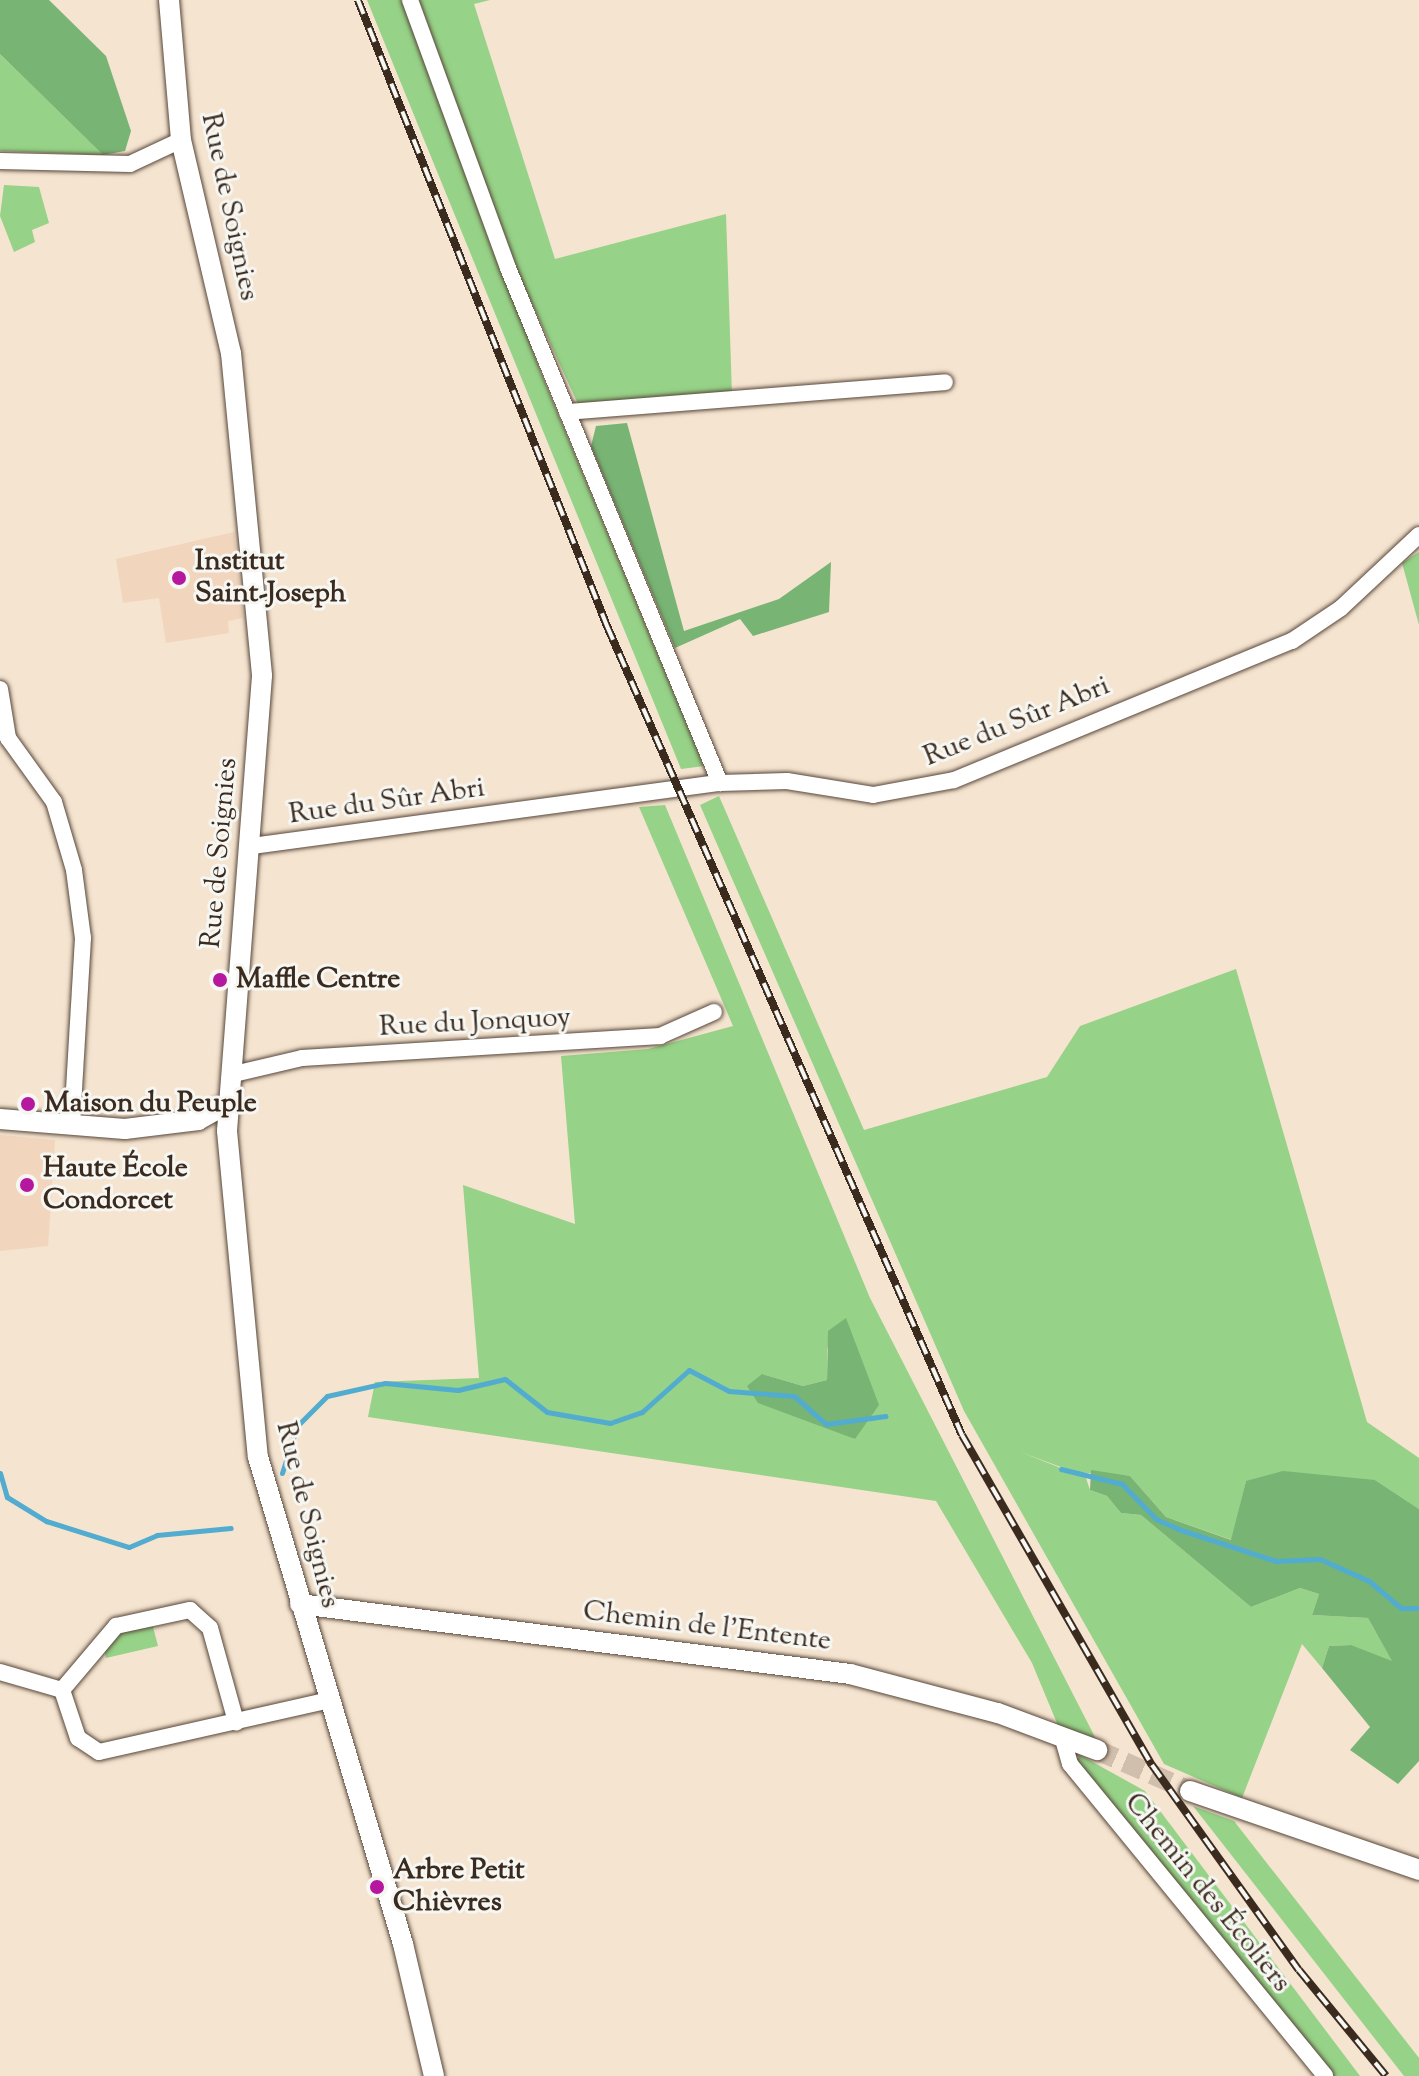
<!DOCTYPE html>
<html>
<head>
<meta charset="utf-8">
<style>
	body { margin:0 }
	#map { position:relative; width:1419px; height:2076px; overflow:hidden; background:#f5e4d0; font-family:"Sorts Mill Goudy",serif }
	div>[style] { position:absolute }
	.built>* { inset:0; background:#f1d5bd }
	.green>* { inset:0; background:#96d287 }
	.forest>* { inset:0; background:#78b474 }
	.stream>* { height:5px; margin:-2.5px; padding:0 2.5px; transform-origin:2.5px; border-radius:2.5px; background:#52accf }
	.tertiary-tunnel>* { height:20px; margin-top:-10px; transform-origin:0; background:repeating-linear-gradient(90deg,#d0bfac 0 20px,transparent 0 30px) }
	.roads { filter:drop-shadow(0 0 2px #574639) drop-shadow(0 0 2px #574639) }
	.minor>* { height:16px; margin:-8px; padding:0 8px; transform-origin:8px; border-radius:8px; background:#fff }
	.tertiary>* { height:20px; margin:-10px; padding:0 10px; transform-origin:10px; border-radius:10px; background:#fff }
	.rail>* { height:8px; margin-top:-4px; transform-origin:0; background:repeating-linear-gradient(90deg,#f6f6f2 0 15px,#3b2a1e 0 30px); box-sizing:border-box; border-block:2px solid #3b2a1e }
	.dots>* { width:22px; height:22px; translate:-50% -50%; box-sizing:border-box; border:4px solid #f6f6f2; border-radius:50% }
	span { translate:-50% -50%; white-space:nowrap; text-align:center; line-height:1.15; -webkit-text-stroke:6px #f6f6f2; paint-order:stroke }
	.street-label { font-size:28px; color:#3b2a1e }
	.poi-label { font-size:28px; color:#3b2a1e; font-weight:700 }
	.left { translate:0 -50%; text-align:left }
</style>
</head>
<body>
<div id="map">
	<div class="built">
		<i style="clip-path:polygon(234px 532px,243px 618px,228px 621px,229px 633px,166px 643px,159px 598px,123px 603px,116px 559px)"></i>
		<i style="clip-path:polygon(0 1135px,55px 1140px,48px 1246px,0 1251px)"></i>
	</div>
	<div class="green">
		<i style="clip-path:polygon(367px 0,403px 0,541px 373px,704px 766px,681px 769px)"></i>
		<i style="clip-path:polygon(419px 0,490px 0,474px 4px,555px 259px,726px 214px,732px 395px,578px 404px,517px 271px)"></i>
		<i style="clip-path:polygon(0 54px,103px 155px,0 151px)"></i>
		<i style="clip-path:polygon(4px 185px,39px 187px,49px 223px,32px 230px,35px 242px,14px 252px,0 216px)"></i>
		<i style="clip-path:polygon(1419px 552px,1419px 625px,1402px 563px)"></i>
		<i style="clip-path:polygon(719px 796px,864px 1130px,1047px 1077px,1080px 1026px,1236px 969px,1367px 1422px,1419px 1458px,1419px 1509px,1375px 1480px,1246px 1481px,1232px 1540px,1166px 1517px,1130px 1476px,1074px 1472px,1018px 1451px,1086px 1478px,1090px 1490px,1107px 1496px,1121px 1513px,1141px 1515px,1251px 1607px,1300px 1588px,1319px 1594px,1312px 1615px,1368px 1618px,1393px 1662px,1350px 1645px,1329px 1646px,1322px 1668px,1302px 1644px,1242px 1798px,1164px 1764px,964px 1411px,700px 805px)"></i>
		<i style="clip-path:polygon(evenodd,665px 805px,870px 1298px,1098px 1743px,1059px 1728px,1032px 1663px,936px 1501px,368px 1417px,375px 1382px,479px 1378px,463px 1185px,575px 1224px,561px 1056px,648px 1049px,733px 1026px,639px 807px,665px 805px,827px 1346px,854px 1439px,762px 1374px,803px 1386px,827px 1380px,827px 1346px)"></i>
		<i style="clip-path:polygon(152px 1623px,158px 1646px,106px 1658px,103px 1645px,115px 1633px)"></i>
		<i style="clip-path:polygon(1080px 1755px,1145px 1791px,1360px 2076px,1334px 2076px,1260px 1995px,1076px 1761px)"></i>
		<i style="clip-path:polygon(1193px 1806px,1234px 1821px,1419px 2058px,1419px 2076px,1404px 2076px)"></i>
	</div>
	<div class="forest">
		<i style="clip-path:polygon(0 0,49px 0,106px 56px,131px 131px,125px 151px,103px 155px,0 54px)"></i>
		<i style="clip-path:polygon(627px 423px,684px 631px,779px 599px,831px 562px,829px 612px,753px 636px,740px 619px,675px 648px,591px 446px,596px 426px)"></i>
		<i style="clip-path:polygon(846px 1318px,879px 1405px,855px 1439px,758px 1403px,747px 1386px,762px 1374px,803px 1386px,827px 1380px,828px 1331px)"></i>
		<i style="clip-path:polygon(1091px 1470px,1130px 1476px,1166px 1517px,1231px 1540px,1246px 1481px,1283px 1471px,1375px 1480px,1419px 1509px,1419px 1761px,1398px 1784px,1350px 1750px,1370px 1727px,1322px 1668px,1329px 1646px,1351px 1645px,1392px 1661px,1368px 1618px,1312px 1615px,1319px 1594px,1300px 1588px,1251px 1607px,1141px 1515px,1121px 1513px,1107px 1496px,1090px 1490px)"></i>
	</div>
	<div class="stream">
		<i style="left:1061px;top:1469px;width:63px;rotate:13.8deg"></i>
		<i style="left:1122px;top:1484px;width:49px;rotate:45.8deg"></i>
		<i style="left:1156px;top:1519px;width:24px;rotate:24deg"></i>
		<i style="left:1178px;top:1529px;width:103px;rotate:18.1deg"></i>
		<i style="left:1276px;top:1561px;width:44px;rotate:-2.6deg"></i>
		<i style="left:1320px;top:1559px;width:54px;rotate:24.2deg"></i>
		<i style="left:1369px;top:1581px;width:42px;rotate:40.2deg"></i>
		<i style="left:1401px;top:1608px;width:18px"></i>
		<i style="left:0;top:1473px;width:25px;rotate:74deg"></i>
		<i style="left:7px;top:1497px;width:46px;rotate:31.6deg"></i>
		<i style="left:46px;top:1521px;width:87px;rotate:17.4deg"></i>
		<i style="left:129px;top:1547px;width:30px;rotate:-23deg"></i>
		<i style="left:157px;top:1535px;width:74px;rotate:-5.4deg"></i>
		<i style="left:282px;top:1473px;width:49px;rotate:-72.3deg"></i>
		<i style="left:297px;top:1426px;width:42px;rotate:-45deg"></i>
		<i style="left:327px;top:1396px;width:59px;rotate:-12.6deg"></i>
		<i style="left:385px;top:1383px;width:73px;rotate:5.5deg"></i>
		<i style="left:458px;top:1390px;width:48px;rotate:-13.2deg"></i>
		<i style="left:505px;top:1379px;width:53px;rotate:38.2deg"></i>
		<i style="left:547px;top:1412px;width:64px;rotate:9.9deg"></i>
		<i style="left:610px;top:1423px;width:34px;rotate:-19deg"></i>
		<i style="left:642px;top:1412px;width:63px;rotate:-41.8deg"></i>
		<i style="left:689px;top:1370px;width:45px;rotate:27.7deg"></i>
		<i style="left:729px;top:1391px;width:65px;rotate:4.4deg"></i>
		<i style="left:794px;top:1396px;width:43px;rotate:41.2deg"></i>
		<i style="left:826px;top:1424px;width:60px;rotate:-7.7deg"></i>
	</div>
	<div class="tertiary-tunnel">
		<i style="left:1097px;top:1750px;width:102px;rotate:23.8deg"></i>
	</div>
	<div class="roads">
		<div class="minor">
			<i style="left:410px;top:0;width:285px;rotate:69.9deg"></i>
			<i style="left:508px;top:268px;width:557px;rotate:67.63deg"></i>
			<i style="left:0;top:161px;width:130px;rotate:1.3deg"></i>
			<i style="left:130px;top:164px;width:56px;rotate:-25.2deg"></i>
			<i style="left:567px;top:412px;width:379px;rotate:-4.5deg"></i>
			<i style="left:0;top:689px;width:50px;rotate:80.7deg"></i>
			<i style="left:8px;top:738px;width:79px;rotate:54.3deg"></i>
			<i style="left:54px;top:802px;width:71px;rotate:73.6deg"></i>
			<i style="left:74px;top:870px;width:69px;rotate:82.5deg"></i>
			<i style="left:83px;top:938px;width:187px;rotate:93.4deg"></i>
			<i style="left:252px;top:846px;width:472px;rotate:-7.7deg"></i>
			<i style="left:720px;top:783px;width:67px;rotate:-1.7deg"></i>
			<i style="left:787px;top:781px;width:87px;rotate:9.2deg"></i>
			<i style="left:873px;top:795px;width:82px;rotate:-10.5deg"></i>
			<i style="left:954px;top:780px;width:365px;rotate:-22.4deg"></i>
			<i style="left:1292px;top:641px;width:59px;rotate:-34deg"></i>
			<i style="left:1341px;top:608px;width:107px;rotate:-43.1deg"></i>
			<i style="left:234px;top:1074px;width:70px;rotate:-13.2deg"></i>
			<i style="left:302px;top:1058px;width:359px;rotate:-3.5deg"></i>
			<i style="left:660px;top:1036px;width:59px;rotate:-24deg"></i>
			<i style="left:0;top:1672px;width:65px;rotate:16.2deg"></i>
			<i style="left:62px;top:1690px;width:51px;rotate:71.6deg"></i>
			<i style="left:78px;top:1738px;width:25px;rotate:34deg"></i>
			<i style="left:99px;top:1752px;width:236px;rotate:-12.7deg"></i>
			<i style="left:62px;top:1690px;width:84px;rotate:-49.8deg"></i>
			<i style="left:116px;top:1626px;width:76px;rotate:-12.2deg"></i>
			<i style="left:190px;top:1610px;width:27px;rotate:42deg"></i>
			<i style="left:210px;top:1628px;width:98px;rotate:74.5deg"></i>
			<i style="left:1062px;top:1736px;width:29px;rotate:74deg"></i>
			<i style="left:1070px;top:1764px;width:403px;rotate:50.7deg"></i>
		</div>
		<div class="tertiary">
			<i style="left:169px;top:0;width:141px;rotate:85.1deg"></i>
			<i style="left:181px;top:140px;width:219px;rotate:76.8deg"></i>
			<i style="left:231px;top:353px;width:324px;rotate:84.5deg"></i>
			<i style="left:262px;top:676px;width:456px;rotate:94.4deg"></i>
			<i style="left:227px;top:1131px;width:327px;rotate:84.6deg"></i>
			<i style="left:258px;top:1457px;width:508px;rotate:73.42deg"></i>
			<i style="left:403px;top:1944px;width:136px;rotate:76.8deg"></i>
			<i style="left:0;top:1119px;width:125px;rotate:4.6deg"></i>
			<i style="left:125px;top:1129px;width:74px;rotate:-7deg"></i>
			<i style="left:198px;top:1120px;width:37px;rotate:-29deg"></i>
			<i style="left:300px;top:1604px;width:554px;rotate:7.25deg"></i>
			<i style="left:850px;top:1674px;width:153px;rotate:14.8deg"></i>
			<i style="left:998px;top:1713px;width:106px;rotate:20.5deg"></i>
			<i style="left:1190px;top:1791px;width:242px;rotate:19deg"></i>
		</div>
	</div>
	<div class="rail">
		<i style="left:358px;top:0;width:674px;rotate:68.31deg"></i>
		<i style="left:607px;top:626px;width:883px;rotate:66.31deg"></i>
		<i style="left:962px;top:1435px;width:381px;rotate:60.1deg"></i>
		<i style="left:1152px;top:1765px;width:252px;rotate:54.4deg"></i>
		<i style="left:1299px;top:1970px;width:137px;rotate:50.6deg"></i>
	</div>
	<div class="dots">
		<i style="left:179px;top:578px;background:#b5179e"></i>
		<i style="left:220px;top:980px;background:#b5179e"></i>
		<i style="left:28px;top:1104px;background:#b5179e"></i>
		<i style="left:27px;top:1185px;background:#b5179e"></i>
		<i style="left:377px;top:1887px;background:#b5179e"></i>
	</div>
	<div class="street-label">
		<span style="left:229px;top:207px;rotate:78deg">Rue de Soignies</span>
		<span style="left:1017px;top:722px;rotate:-22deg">Rue du Sûr Abri</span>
		<span style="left:387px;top:802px;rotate:-8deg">Rue du Sûr Abri</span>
		<span style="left:220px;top:853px;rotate:-85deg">Rue de Soignies</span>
		<span style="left:475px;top:1023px;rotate:-3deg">Rue du Jonquoy</span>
		<span style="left:307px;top:1515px;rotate:76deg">Rue de Soignies</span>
		<span style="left:707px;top:1627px;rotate:7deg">Chemin de l'Entente</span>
		<span style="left:1207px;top:1893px;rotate:51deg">Chemin des Écoliers</span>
	</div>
	<div class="poi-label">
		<span class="left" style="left:195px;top:578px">Institut<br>Saint-Joseph</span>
		<span class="left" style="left:236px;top:980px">Maffle Centre</span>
		<span class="left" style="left:44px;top:1104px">Maison du Peuple</span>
		<span class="left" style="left:43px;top:1185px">Haute École<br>Condorcet</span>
		<span class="left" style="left:393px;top:1887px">Arbre Petit<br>Chièvres</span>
	</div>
</div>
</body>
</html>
